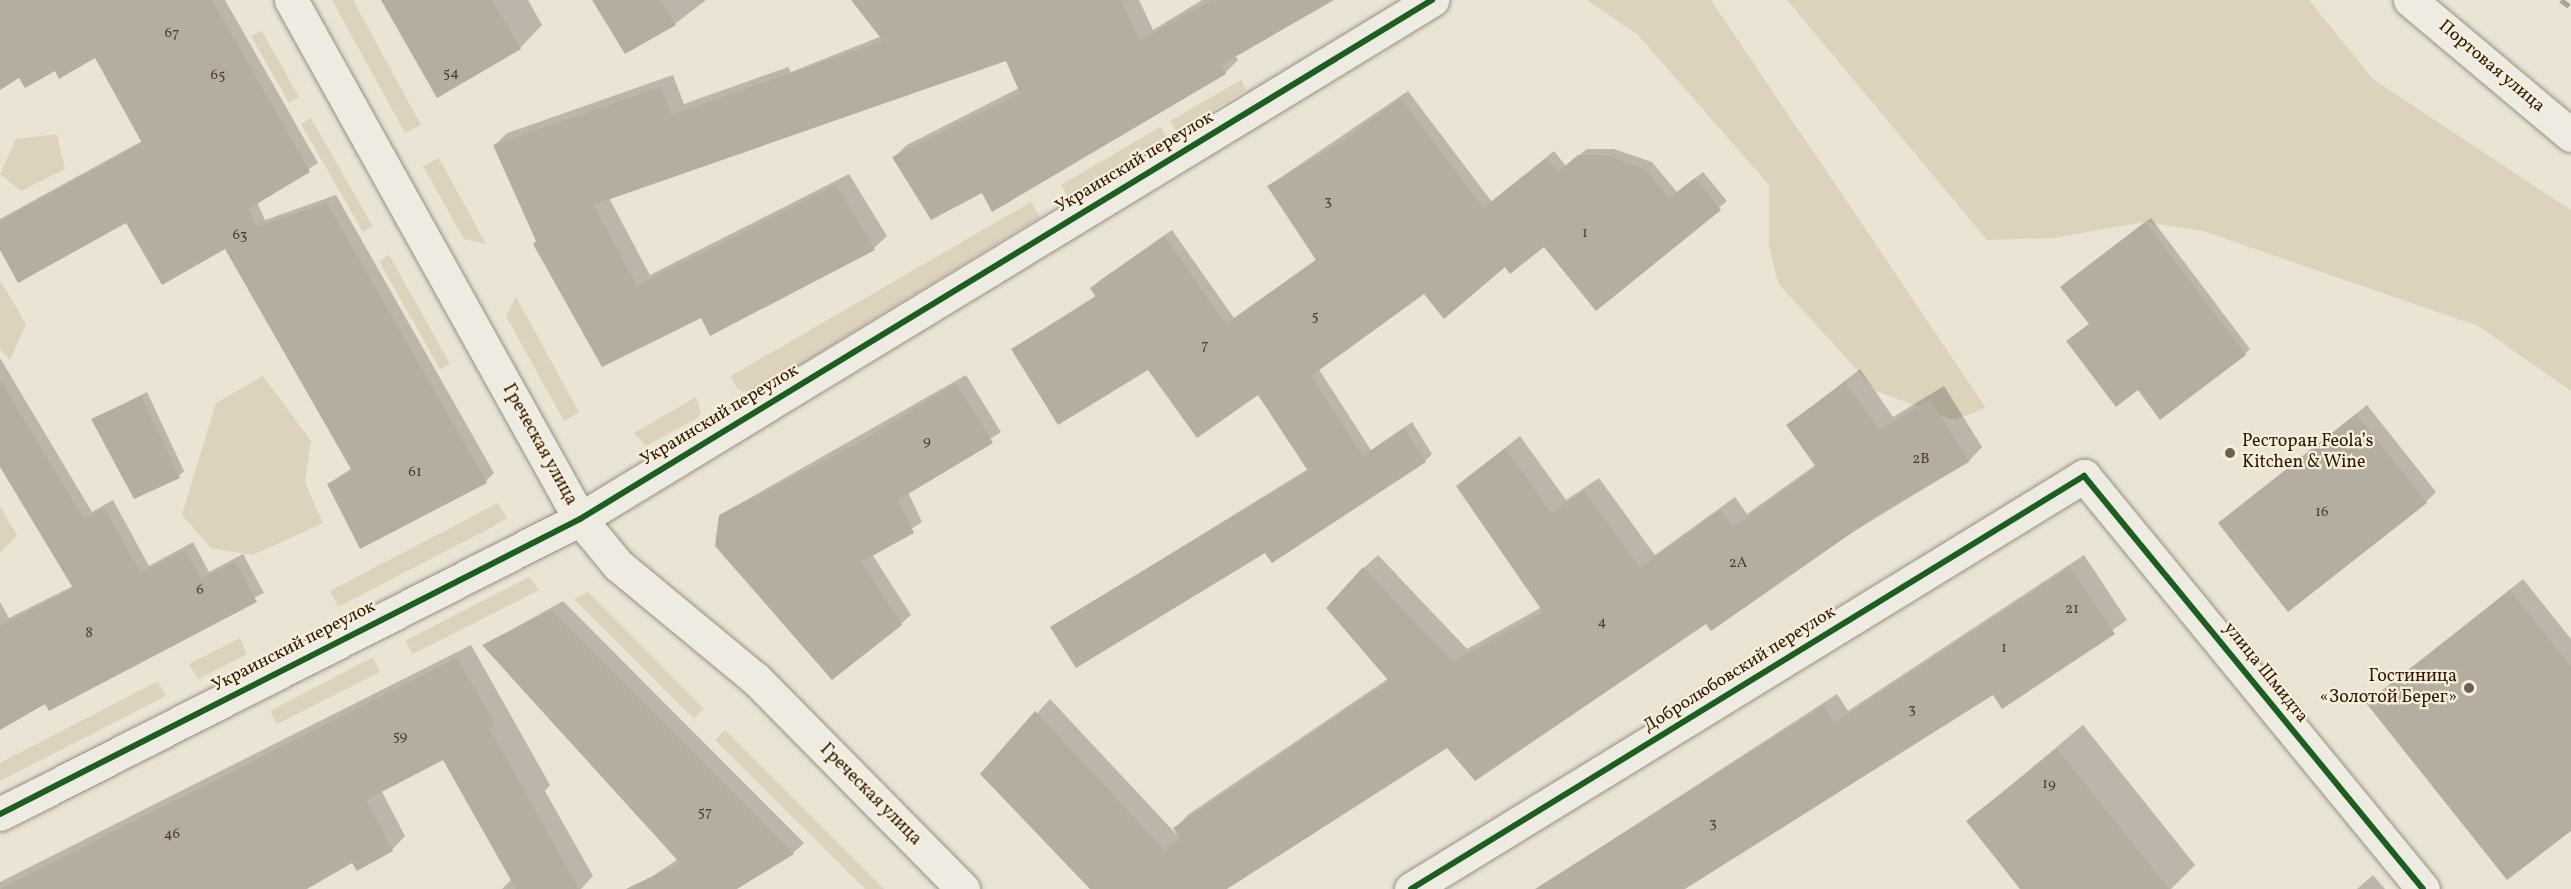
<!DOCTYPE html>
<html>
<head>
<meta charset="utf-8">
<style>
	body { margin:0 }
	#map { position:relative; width:2571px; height:889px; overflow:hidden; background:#eae4d4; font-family:Vollkorn,serif }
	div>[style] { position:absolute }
	.green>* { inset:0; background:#ddd2bc }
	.shadow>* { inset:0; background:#0003 }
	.building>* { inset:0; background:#b4aea1 }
	.roads { filter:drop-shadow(0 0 2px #979084) drop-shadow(0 0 2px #979084) }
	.street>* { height:33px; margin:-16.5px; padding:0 16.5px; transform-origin:16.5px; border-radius:16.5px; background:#eeebe2 }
	.secondary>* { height:33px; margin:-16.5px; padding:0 16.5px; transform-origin:16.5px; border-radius:16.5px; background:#eeebe2 }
	.rail>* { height:4.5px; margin-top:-2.25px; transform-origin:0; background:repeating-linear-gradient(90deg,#a9a39a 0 10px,transparent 0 20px) }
	.cycleway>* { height:6px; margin:-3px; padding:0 3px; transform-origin:3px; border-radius:3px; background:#1b5e20 }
	.dots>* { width:16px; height:16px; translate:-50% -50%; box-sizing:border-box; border:3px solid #f7efdd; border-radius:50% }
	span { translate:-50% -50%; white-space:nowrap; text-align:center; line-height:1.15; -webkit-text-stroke:4.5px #f7efdd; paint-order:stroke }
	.number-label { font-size:15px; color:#523d28 }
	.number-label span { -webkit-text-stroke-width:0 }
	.street-label { font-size:18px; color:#311700 }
	.poi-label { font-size:18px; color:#311700 }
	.left { translate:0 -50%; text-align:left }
	.right { translate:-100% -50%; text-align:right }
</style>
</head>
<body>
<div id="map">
	<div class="green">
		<i style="clip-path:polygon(332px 0,353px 0,421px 125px,405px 133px)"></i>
		<i style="clip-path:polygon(1587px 0,1711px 0,1986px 408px,1954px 420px,1876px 391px,1778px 283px,1769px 246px,1769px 185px,1638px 35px)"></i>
		<i style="clip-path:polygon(1787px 0,2309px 0,2373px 79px,2571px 210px,2571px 391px,2478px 326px,2203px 231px,2145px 222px,2053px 238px,1987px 240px)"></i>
		<i style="clip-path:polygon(262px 31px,299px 97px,289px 103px,251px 36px)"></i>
		<i style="clip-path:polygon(1241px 80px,1246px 90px,1177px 132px,1170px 121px)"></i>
		<i style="clip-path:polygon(311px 118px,373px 227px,363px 232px,301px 124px)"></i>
		<i style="clip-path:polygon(1160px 127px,1167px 138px,1069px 199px,1061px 185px)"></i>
		<i style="clip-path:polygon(57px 134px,65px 169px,21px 191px,0 174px,16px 139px)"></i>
		<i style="clip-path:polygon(439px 158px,486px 244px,464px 239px,423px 166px)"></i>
		<i style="clip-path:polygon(1031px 202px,1040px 217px,762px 388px,743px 392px,736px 387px,731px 376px)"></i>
		<i style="clip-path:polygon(389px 255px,450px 364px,440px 369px,379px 261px)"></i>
		<i style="clip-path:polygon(0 280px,26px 324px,10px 360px,0 349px)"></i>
		<i style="clip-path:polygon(516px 297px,579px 412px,564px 421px,506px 316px)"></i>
		<i style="clip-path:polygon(263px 376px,311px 441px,305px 482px,323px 523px,253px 555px,211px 548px,182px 515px,216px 403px)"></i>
		<i style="clip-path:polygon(696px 397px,701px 412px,696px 419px,646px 446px,634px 433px)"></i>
		<i style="clip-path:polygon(498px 503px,507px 518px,496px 525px,338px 607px,330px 591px)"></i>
		<i style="clip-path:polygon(0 506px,17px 535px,0 553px)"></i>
		<i style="clip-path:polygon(529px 577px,539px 590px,413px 654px,405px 641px)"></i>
		<i style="clip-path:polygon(588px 592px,704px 709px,694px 719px,574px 599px)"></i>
		<i style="clip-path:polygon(240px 638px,247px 654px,198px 679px,189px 664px)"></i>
		<i style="clip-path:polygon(373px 657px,380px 672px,277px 724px,270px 711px)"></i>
		<i style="clip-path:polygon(158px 681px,166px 696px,0 781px,0 763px)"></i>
		<i style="clip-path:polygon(725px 730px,884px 889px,865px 889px,715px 740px)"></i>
	</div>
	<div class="shadow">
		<i style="clip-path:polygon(0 0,225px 0,318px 163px,257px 202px,265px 220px,336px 195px,494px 473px,486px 481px,328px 484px,352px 468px,225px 247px,126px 221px,0 247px,0 219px,142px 141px,96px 56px,20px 76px,0 88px)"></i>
		<i style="clip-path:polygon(383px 0,528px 0,542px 25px,520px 48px)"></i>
		<i style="clip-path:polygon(594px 0,706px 0,675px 24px)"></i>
		<i style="clip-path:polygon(973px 0,1139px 0,1153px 30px,1202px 0,1331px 0,1235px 55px,1238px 60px,1225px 73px,983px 191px,894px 157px,907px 145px,1019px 88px,1007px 59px,609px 198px,650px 275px,849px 174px,887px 236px,874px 248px,711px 334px,702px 316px,538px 241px,494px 146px,507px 133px,673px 75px,684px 104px,788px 67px,791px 72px)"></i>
		<i style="clip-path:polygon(1408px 91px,1492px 202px,1554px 151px,1566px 166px,1587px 149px,1614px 149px,1652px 162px,1677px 192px,1703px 172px,1727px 201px,1597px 309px,1544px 245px,1505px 265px,1424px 292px,1318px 368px,1371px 450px,1412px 422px,1432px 454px,1425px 461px,1266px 551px,1052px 627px,1308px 469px,1258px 393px,1149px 368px,1012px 349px,1097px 295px,1092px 288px,1099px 281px,1172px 230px,1234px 318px,1317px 259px,1268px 186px)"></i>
		<i style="clip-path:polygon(2151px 218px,2250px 349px,2245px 354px,2090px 324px,2067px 282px)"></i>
		<i style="clip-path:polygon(0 358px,92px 512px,113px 500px,149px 566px,193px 542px,209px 572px,243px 554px,264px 593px,0 727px,0 602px,9px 618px,73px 586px,0 464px)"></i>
		<i style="clip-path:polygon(1860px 369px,1893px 417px,1944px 386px,1982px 447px,1969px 461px,1706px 622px,1447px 746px,1224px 889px,1092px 889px,982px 774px,1050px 699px,1179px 837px,1175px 828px,1189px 814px,1389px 678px,1364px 568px,1378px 555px,1467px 649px,1542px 607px,1458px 486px,1520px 436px,1566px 500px,1599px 478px,1655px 555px,1735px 497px,1747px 514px,1817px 464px,1788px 425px)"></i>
		<i style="clip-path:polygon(966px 375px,1001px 432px,908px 492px,922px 522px,872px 554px,911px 615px,901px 624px,720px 515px)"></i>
		<i style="clip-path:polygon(147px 392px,184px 471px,179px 476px,93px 419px)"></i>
		<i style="clip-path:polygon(2367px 405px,2436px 492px,2426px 502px,2220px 523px)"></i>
		<i style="clip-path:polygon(2084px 555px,2127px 620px,2002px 707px,1993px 693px,1683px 889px,1570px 889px,1560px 874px,1837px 694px,1848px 711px)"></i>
		<i style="clip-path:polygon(2523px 579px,2571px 639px,2571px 829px,2368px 703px)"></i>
		<i style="clip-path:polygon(563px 601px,804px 843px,793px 853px,734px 889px,656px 889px,647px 880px,678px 859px,484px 645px)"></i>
		<i style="clip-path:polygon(471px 645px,550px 785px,545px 791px,593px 876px,581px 889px,502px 889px,512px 879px,444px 758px,381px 790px,405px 836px,392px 850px,353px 861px,304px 889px,0 889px,0 882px)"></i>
		<i style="clip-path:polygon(2083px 725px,2195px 865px,2171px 889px,2022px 889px,1968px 821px)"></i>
		<i style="clip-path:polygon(2373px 875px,2385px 889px,2357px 889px)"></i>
	</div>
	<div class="building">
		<i style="clip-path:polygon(0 0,212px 0,310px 172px,248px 209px,257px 227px,327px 203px,487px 483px,360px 549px,327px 484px,352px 471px,225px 249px,162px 285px,126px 223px,18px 283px,0 250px,0 221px,142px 143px,95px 58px,59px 79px,55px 71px,25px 88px,19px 78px,0 90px)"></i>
		<i style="clip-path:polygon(381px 0,492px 0,521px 49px,437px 98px)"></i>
		<i style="clip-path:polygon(592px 0,660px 0,676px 25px,625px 54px)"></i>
		<i style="clip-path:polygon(851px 0,1121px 0,1140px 41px,1212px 0,1334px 0,1221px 65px,1226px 74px,992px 212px,982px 193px,931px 220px,892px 157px,1020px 93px,1006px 61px,593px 205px,637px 286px,836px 185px,875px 250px,710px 336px,701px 318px,602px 367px,533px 244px,536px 241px,493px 145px,661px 87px,671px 115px,883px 41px)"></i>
		<i style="clip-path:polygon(1400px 98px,1483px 208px,1546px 158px,1558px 172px,1578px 155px,1606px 155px,1645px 169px,1669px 198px,1695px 178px,1721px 210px,1596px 311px,1544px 247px,1510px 274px,1505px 267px,1444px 319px,1424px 294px,1311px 376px,1363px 456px,1404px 428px,1426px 462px,1272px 563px,1265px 553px,1076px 668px,1050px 627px,1308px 471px,1258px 395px,1197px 438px,1148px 370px,1058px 425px,1011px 349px,1096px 297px,1090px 288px,1164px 236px,1226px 324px,1316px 260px,1267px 186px,1340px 143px)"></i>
		<i style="clip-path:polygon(2145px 222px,2246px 355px,2160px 420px,2138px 390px,2116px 407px,2066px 341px,2089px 324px,2060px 287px)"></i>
		<i style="clip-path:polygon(0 380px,84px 519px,104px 508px,141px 573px,185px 550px,201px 579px,235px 561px,257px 602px,49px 711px,45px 704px,0 730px,0 626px,73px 588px,0 467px)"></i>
		<i style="clip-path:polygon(1845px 382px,1879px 430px,1930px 399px,1969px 462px,1876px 516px,1711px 631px,1706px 624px,1475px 781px,1447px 748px,1227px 889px,1090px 889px,980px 774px,1035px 711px,1165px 851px,1180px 839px,1173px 828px,1389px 681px,1326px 608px,1363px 567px,1452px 662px,1543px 612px,1456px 486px,1505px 448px,1551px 513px,1584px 491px,1640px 568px,1720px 510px,1733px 527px,1816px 467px,1786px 425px)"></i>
		<i style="clip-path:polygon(956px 383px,993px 443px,898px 500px,914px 533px,861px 562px,902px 625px,832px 680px,715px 546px,719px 515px,862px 441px)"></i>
		<i style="clip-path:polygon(141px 396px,180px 478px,134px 499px,91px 419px)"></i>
		<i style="clip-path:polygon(2356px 414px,2427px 503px,2288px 612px,2218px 523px)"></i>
		<i style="clip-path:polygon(2070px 567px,2115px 634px,2002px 709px,1993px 695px,1685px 889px,1535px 889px,1823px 706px,1835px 723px)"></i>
		<i style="clip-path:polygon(2510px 590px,2571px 667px,2571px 831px,2507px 880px,2366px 703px)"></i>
		<i style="clip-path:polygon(551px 610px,697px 756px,794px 854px,737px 889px,626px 889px,680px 863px,482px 645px)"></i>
		<i style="clip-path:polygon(457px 658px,495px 724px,489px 728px,579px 889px,516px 889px,443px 760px,366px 800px,393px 851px,357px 871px,352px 863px,307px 889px,0 889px)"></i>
		<i style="clip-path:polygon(2057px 749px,2169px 889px,2020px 889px,1966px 821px)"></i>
	</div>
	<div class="roads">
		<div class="street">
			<i style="left:0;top:814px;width:651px;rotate:-26.96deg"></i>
			<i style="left:580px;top:519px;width:998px;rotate:-31.35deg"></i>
			<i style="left:1411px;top:889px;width:790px;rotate:-31.54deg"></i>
			<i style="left:2084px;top:476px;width:534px;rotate:50.62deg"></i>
		</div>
		<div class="secondary">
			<i style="left:291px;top:0;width:594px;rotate:60.89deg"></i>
			<i style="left:580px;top:519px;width:60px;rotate:50.4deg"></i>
			<i style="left:618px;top:565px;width:179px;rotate:39.6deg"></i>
			<i style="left:756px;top:679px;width:295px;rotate:45.4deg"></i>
			<i style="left:2410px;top:0;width:210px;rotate:40deg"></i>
		</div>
	</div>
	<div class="rail">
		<i style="left:2561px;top:0;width:12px;rotate:35deg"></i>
	</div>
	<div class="cycleway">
		<i style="left:0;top:814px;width:651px;rotate:-26.96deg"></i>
		<i style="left:580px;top:519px;width:998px;rotate:-31.35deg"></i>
		<i style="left:1411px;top:889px;width:790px;rotate:-31.54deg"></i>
		<i style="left:2084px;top:476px;width:534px;rotate:50.62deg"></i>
	</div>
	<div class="dots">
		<i style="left:2230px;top:453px;background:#725f4a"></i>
		<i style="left:2469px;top:688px;background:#725f4a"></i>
	</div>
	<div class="number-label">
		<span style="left:172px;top:34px">67</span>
		<span style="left:451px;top:74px">54</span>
		<span style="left:218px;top:76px">65</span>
		<span style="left:1328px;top:202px">3</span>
		<span style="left:1585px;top:234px">1</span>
		<span style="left:240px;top:236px">63</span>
		<span style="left:1315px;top:317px">5</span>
		<span style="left:1205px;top:346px">7</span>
		<span style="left:927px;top:442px">9</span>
		<span style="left:1921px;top:460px">2В</span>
		<span style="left:415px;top:473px">61</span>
		<span style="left:2322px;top:513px">16</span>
		<span style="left:1738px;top:564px">2А</span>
		<span style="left:200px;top:591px">6</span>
		<span style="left:2072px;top:610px">21</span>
		<span style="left:1602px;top:623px">4</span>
		<span style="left:89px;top:634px">8</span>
		<span style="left:2004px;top:649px">1</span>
		<span style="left:1912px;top:710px">3</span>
		<span style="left:400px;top:737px">59</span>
		<span style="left:2049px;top:785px">19</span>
		<span style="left:705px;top:813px">57</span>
		<span style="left:1713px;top:824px">3</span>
		<span style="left:172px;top:835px">46</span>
	</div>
	<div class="street-label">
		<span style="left:2491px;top:67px;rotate:40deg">Портовая улица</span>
		<span style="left:1135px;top:163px;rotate:-31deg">Украинский переулок</span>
		<span style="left:720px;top:416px;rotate:-31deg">Украинский переулок</span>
		<span style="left:539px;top:445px;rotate:61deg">Греческая улица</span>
		<span style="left:294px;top:647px;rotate:-27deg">Украинский переулок</span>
		<span style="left:1740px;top:670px;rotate:-32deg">Добролюбовский переулок</span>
		<span style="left:2265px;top:673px;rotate:51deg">улица Шмидта</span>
		<span style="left:870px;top:795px;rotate:45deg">Греческая улица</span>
	</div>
	<div class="poi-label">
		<span class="left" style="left:2242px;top:453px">Ресторан Feola’s<br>Kitchen &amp; Wine</span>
		<span class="right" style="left:2457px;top:688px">Гостиница<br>«Золотой Берег»</span>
	</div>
</div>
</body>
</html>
